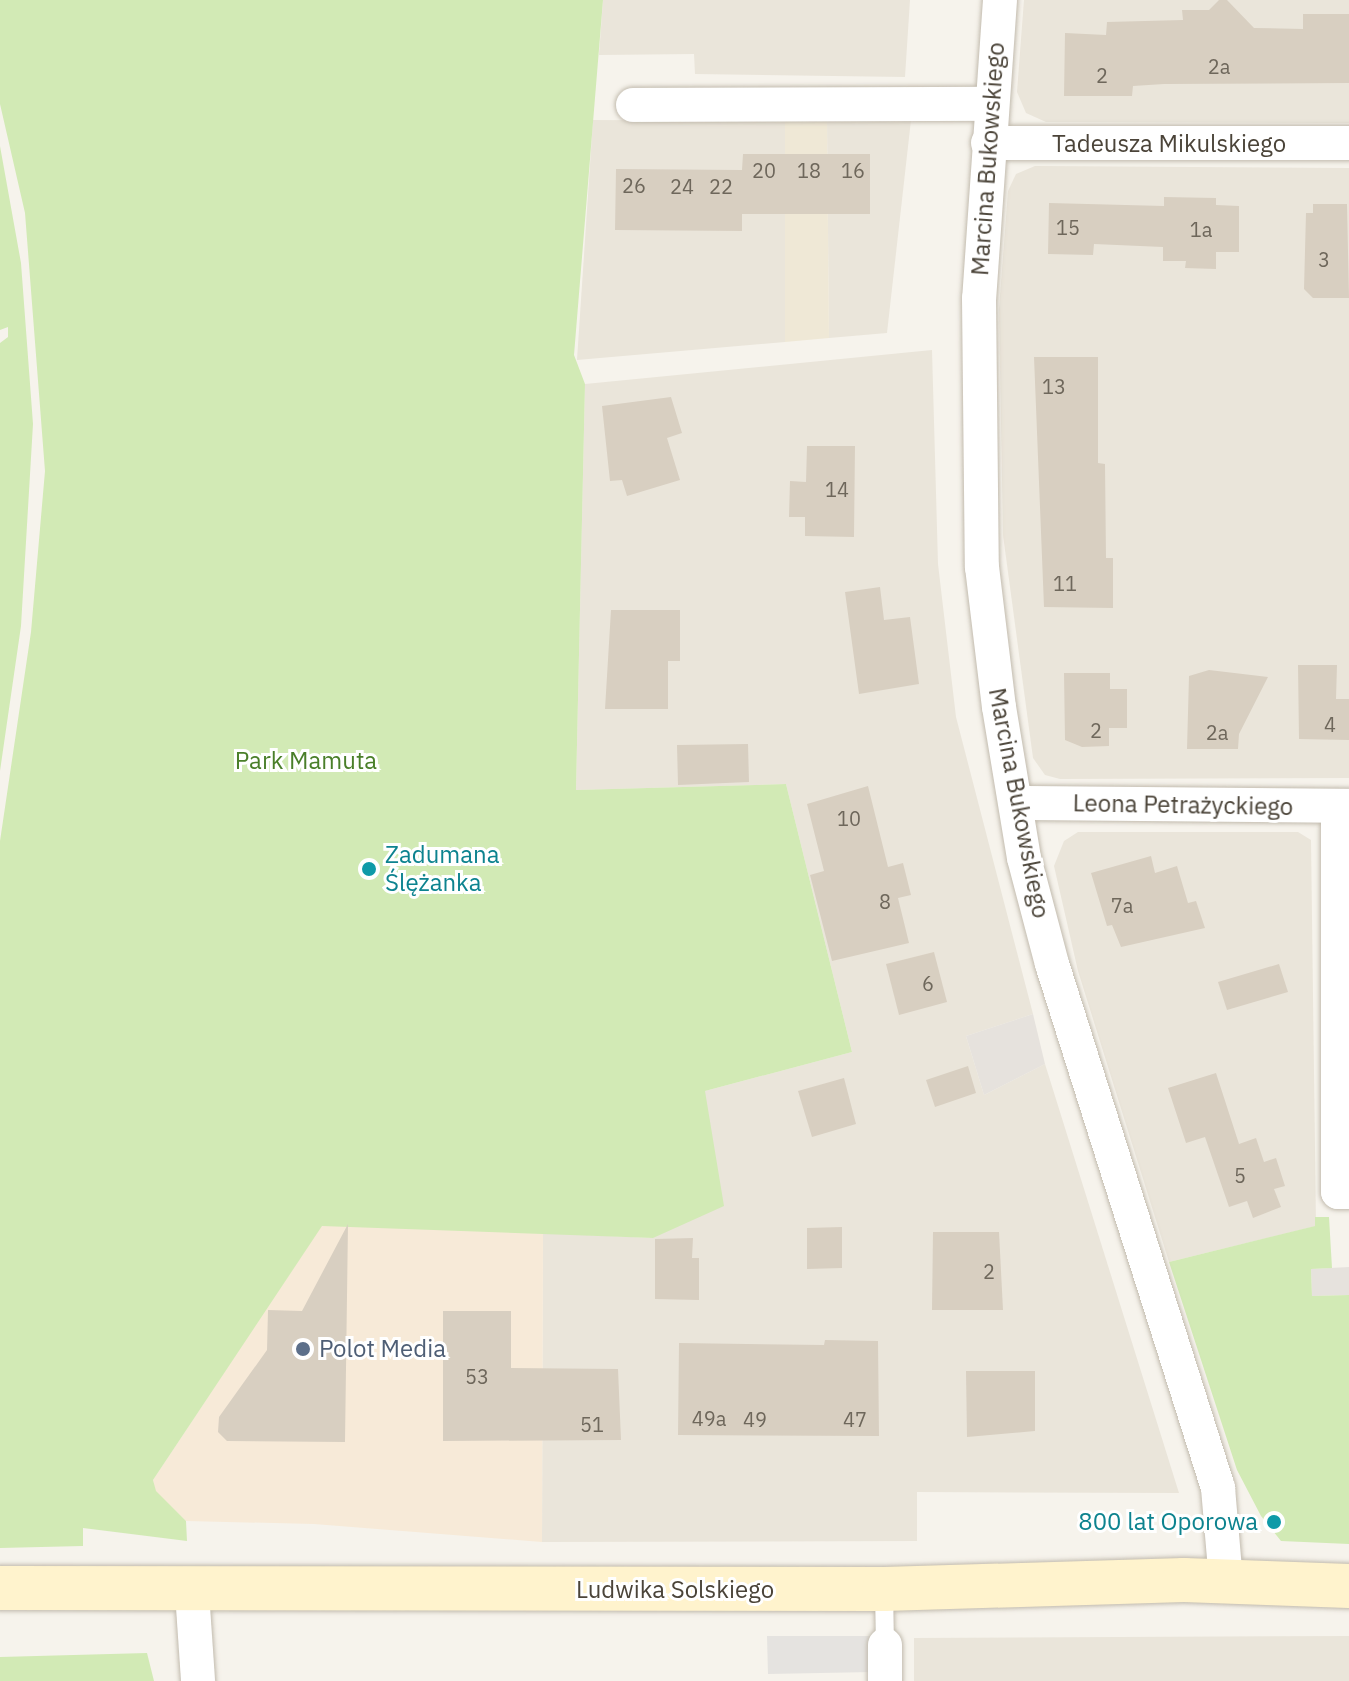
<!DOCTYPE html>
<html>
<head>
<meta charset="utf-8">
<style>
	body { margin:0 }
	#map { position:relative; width:1349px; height:1681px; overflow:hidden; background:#f6f3ec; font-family:"IBM Plex Sans",sans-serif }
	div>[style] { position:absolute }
	.residential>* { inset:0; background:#eae5da }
	.commercial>* { inset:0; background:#f7ead8 }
	.industrial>* { inset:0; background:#e6e2dd }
	.education>* { inset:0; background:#efe8d6 }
	.green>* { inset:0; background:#d2eab5 }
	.parking>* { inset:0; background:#e5e3e0 }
	.building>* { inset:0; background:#d8cfc1 }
	.roads { filter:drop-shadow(0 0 2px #c2bbae) drop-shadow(0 0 2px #c2bbae) }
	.lane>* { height:18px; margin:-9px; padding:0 9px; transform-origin:9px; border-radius:9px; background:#fff }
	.street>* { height:34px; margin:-17px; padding:0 17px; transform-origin:17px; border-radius:17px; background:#fff }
	.secondary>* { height:44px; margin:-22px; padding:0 22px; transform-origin:22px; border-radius:22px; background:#fff3cd }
	.dots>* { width:22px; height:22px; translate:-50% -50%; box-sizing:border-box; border:4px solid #fff; border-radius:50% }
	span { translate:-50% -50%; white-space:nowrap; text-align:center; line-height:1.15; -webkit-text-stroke:6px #fff; paint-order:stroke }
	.number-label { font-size:20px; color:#6e675b }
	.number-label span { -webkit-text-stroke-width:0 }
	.street-label { font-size:24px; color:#4b4439 }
	.park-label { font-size:24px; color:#4a7f2a }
	.culture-label { font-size:24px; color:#0d838f }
	.left { translate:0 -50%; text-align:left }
	.right { translate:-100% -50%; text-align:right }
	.service-label { font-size:24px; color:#4e5e75 }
</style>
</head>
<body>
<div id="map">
	<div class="residential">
		<i style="clip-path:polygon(603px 0,910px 0,905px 77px,695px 74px,694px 54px,599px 55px)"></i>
		<i style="clip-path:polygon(1024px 0,1349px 0,1349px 123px,1046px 122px,1026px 113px,1017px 92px)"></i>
		<i style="clip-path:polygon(593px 120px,785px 121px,785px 342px,577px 360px)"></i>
		<i style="clip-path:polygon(911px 120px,887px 333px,829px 338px,827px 121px)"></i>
		<i style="clip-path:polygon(1035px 166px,1349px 168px,1349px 778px,1060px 779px,1045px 775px,1033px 758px,1003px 535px,999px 309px,1008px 191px,1016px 174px)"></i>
		<i style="clip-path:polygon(932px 350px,938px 564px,956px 717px,1033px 1014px,966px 1036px,984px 1095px,1045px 1064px,1179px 1493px,917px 1492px,917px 1541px,542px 1542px,543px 1233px,653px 1238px,705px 1091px,852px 1052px,786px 784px,576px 790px,585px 384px)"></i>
		<i style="clip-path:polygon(1078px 832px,1298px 832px,1311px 840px,1316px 1226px,1169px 1262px,1078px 971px,1054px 866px,1064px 841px)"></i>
		<i style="clip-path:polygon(1349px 1636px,1349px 1681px,914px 1681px,914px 1638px)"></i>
	</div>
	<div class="commercial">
		<i style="clip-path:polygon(322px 1225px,543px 1233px,542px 1542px,314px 1524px,186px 1521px,155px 1491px,153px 1480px)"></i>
	</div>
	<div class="industrial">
		<i style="clip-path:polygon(1033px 1014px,1045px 1064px,984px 1095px,966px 1036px)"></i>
		<i style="clip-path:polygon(1349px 1267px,1349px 1295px,1312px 1296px,1311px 1269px)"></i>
	</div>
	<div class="education">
		<i style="clip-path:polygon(785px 121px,827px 121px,829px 338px,785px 342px)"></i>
	</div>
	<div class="green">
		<i style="clip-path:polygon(0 0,603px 0,574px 355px,585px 384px,576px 790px,786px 784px,852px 1052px,705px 1091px,724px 1206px,653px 1238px,322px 1226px,153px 1480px,156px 1491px,186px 1521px,187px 1541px,83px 1528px,83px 1546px,0 1548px,0 841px,31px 632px,45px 471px,25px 213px,0 104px)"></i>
		<i style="clip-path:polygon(0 146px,21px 263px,33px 424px,21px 626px,0 771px,0 343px,8px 337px,8px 327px,0 330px)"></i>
		<i style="clip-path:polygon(1315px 1217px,1329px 1217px,1332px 1268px,1311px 1269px,1312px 1296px,1349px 1295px,1349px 1544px,1281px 1541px,1261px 1516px,1237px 1470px,1169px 1262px,1315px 1226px)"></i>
		<i style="clip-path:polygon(147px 1653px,154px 1681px,0 1681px,0 1657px)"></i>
	</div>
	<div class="parking">
		<i style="clip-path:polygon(767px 1636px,873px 1636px,873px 1672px,768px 1674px)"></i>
	</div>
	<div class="building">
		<i style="clip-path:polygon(1219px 0,1227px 0,1254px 28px,1303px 29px,1303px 14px,1349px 14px,1349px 83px,1164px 84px,1133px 86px,1132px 96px,1064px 96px,1065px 33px,1106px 35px,1107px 22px,1183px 20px,1182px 10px,1209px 10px)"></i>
		<i style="clip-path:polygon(743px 154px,870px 154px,870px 214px,742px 214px,742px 231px,615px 230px,616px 169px,742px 170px)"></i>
		<i style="clip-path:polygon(1164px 197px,1216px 198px,1216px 205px,1239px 206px,1239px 252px,1216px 252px,1216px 269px,1185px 268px,1186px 261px,1163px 261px,1163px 247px,1094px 244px,1093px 255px,1048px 254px,1049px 203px,1164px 206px)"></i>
		<i style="clip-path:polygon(1313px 204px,1347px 204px,1349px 298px,1313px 298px,1304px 289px,1306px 213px,1313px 213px)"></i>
		<i style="clip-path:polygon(1034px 357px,1098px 357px,1098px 463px,1105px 464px,1106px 558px,1113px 558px,1113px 608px,1044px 607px)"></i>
		<i style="clip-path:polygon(671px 397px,682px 433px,667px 438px,680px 480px,627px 496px,622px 480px,610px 481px,602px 406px)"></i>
		<i style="clip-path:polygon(807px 446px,855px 446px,854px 537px,805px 536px,805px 517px,789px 517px,790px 481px,806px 482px)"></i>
		<i style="clip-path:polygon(880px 587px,884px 620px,910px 617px,919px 684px,859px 694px,845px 592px)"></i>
		<i style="clip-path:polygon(611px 610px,680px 610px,680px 661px,668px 661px,668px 709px,605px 709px)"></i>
		<i style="clip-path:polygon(1298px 665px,1337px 665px,1336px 699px,1349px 699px,1349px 740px,1299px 739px)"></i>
		<i style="clip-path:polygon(1209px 670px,1268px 677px,1239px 734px,1238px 749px,1187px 749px,1189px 676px)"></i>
		<i style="clip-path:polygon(1064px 673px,1110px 673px,1110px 689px,1127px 689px,1127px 728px,1109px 728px,1109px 746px,1082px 747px,1065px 740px)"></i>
		<i style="clip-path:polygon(748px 744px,749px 782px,678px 785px,677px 745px)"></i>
		<i style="clip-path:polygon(868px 786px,888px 867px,903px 863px,911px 895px,898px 898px,909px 943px,832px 961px,810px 875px,824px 871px,807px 804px)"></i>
		<i style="clip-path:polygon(1151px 856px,1155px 873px,1177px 866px,1188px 903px,1196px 901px,1205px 928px,1121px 947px,1112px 925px,1107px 926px,1091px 873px)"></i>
		<i style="clip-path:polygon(934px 952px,947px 1002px,899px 1015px,886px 964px)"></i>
		<i style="clip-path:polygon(1279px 964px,1288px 992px,1227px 1010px,1218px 982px)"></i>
		<i style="clip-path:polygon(968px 1066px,976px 1093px,935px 1107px,926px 1080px)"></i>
		<i style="clip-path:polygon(1216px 1073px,1239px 1144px,1256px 1138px,1264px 1162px,1276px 1158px,1285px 1186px,1274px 1189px,1281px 1207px,1253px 1218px,1247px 1201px,1229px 1207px,1205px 1137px,1186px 1143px,1168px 1088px)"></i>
		<i style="clip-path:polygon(844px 1078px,856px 1124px,812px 1137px,798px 1091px)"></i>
		<i style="clip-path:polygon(348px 1224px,345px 1442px,227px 1441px,218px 1432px,219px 1417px,267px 1350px,268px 1310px,302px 1311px)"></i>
		<i style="clip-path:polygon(842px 1227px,842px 1268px,807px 1269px,807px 1228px)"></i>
		<i style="clip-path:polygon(933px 1232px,999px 1232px,1003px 1310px,932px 1310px)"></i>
		<i style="clip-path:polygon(693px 1238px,692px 1258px,699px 1258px,699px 1300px,655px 1299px,655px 1239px)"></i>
		<i style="clip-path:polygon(443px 1311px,511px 1311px,511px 1368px,618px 1369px,621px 1440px,443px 1441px)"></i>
		<i style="clip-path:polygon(825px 1340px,878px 1341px,879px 1436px,678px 1435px,679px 1343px,824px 1345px)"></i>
		<i style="clip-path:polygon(966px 1371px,1035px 1371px,1035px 1431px,967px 1437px)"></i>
	</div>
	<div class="roads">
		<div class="lane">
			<i style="left:884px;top:1589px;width:56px;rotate:89deg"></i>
		</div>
		<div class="street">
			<i style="left:1000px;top:0;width:299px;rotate:94deg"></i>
			<i style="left:979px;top:298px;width:269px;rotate:89.4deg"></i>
			<i style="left:982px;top:567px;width:141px;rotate:83.1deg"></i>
			<i style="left:999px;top:707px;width:153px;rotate:80.6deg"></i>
			<i style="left:1024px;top:858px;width:110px;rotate:75.2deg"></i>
			<i style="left:1052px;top:964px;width:550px;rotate:72.42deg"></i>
			<i style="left:1218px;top:1488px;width:93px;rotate:85.1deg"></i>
			<i style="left:633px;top:105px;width:359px;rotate:-0.2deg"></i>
			<i style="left:988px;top:143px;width:361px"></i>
			<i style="left:1017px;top:803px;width:332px;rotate:0.5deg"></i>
			<i style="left:1338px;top:807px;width:385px;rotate:90deg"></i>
			<i style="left:1338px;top:1192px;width:11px"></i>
			<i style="left:192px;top:1592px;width:89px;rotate:86.1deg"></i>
			<i style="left:885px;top:1645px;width:36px;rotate:90deg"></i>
		</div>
		<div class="secondary">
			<i style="left:0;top:1588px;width:884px;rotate:0.06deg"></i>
			<i style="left:884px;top:1589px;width:300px;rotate:-1.7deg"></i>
			<i style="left:1184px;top:1580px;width:165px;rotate:2.1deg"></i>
		</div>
	</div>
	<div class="dots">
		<i style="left:369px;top:869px;background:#0f9aa8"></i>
		<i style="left:303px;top:1349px;background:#5c6f8a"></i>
		<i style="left:1274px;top:1522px;background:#0f9aa8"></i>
	</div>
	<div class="number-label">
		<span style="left:1219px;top:66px">2a</span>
		<span style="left:1102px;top:75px">2</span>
		<span style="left:764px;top:170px">20</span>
		<span style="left:809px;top:170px">18</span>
		<span style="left:853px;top:170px">16</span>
		<span style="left:634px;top:185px">26</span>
		<span style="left:682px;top:186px">24</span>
		<span style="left:721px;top:186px">22</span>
		<span style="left:1068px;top:227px">15</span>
		<span style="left:1201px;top:229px">1a</span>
		<span style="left:1324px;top:259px">3</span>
		<span style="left:1054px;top:386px">13</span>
		<span style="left:837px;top:489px">14</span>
		<span style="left:1065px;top:583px">11</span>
		<span style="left:1330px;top:724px">4</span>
		<span style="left:1096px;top:730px">2</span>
		<span style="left:1217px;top:732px">2a</span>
		<span style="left:849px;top:818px">10</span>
		<span style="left:885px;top:901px">8</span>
		<span style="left:1122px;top:905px">7a</span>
		<span style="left:928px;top:983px">6</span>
		<span style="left:1240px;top:1175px">5</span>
		<span style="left:989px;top:1271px">2</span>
		<span style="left:477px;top:1376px">53</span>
		<span style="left:709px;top:1418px">49a</span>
		<span style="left:755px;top:1419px">49</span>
		<span style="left:855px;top:1419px">47</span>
		<span style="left:592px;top:1424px">51</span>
	</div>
	<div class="street-label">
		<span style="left:1169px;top:144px">Tadeusza Mikulskiego</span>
		<span style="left:988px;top:159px;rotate:-86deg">Marcina Bukowskiego</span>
		<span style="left:1019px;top:803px;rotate:79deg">Marcina Bukowskiego</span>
		<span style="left:1183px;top:805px;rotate:1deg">Leona Petrażyckiego</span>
		<span style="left:675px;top:1590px">Ludwika Solskiego</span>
	</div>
	<div class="park-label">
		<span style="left:306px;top:761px">Park Mamuta</span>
	</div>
	<div class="culture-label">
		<span class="left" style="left:385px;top:869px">Zadumana<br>Ślężanka</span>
		<span class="right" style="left:1258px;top:1522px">800 lat Oporowa</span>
	</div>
	<div class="service-label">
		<span class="left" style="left:319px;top:1349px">Polot Media</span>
	</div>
</div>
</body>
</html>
